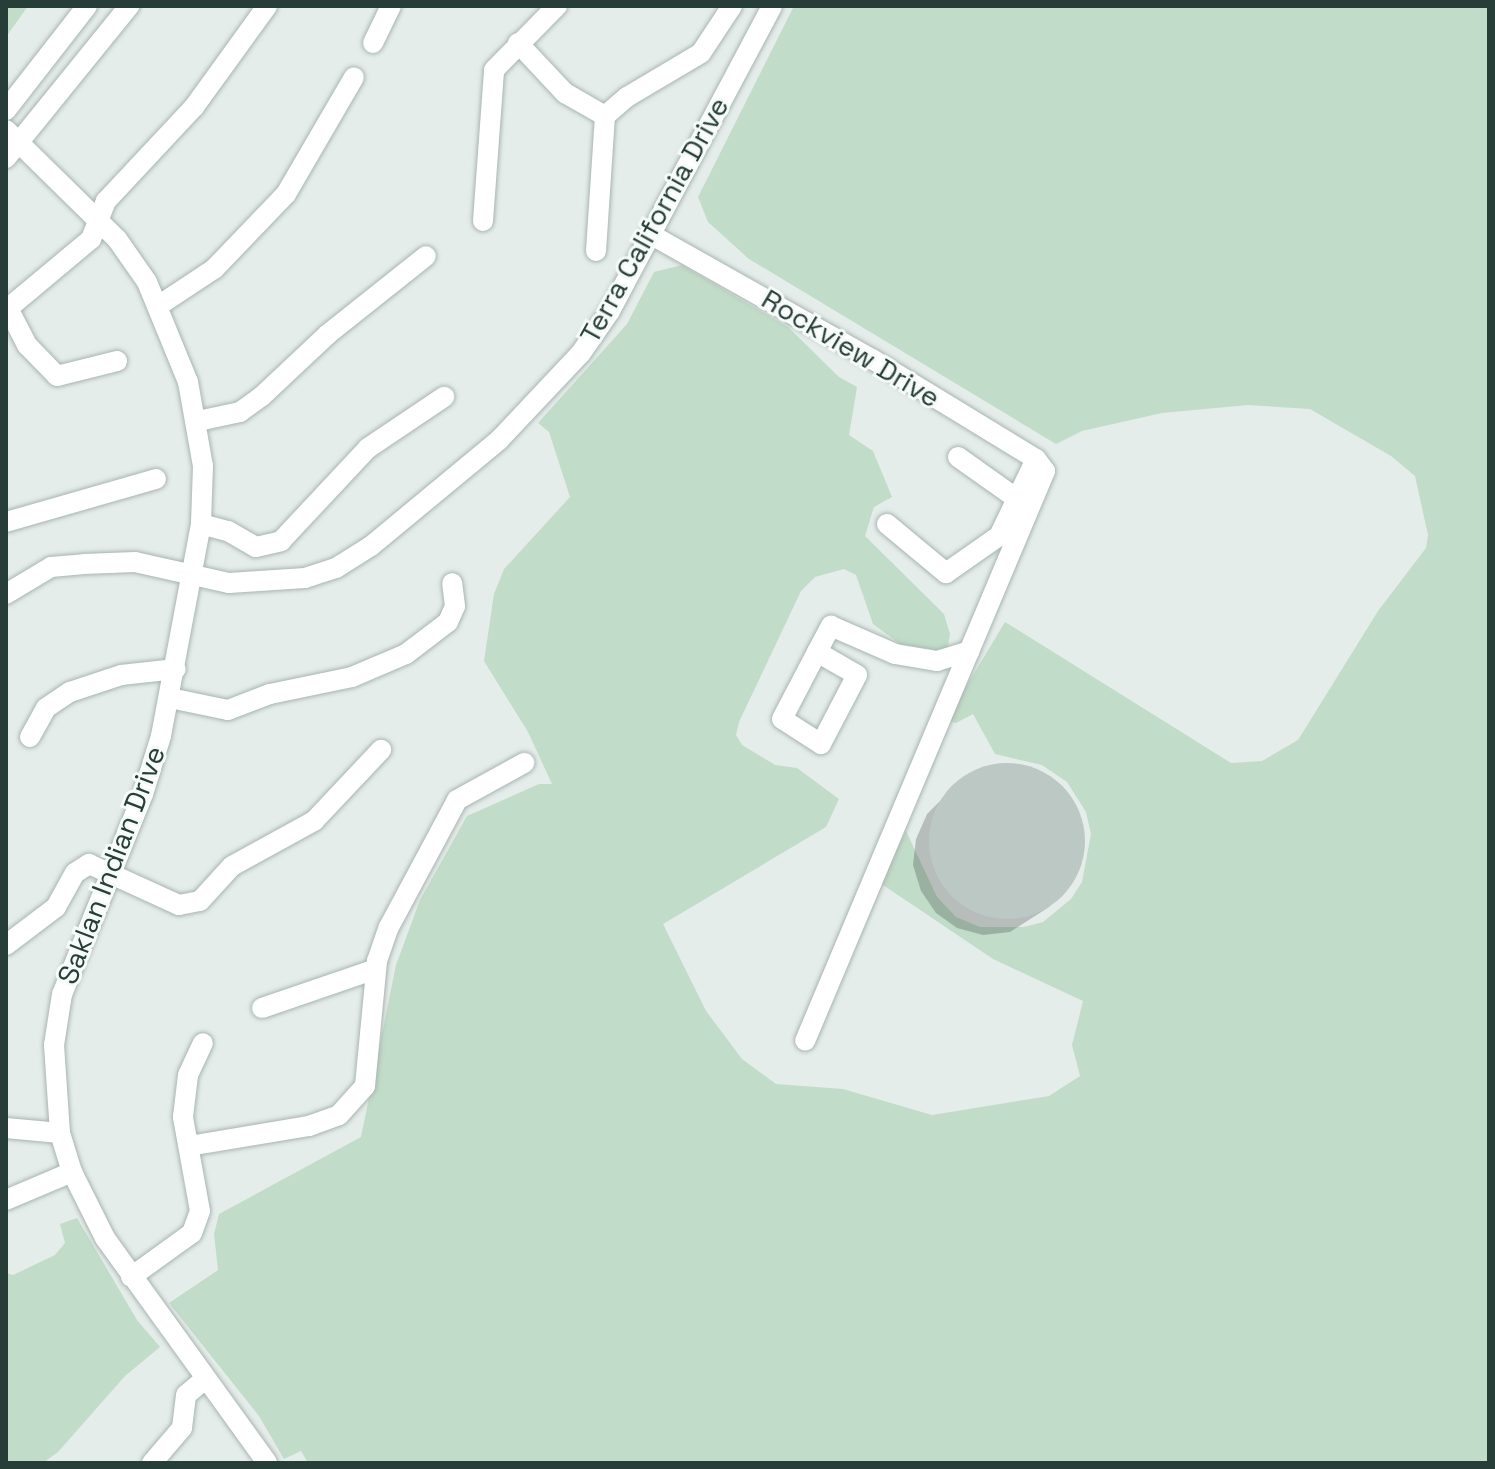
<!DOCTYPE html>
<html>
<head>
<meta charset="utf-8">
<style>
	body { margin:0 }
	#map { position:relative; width:1495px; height:1469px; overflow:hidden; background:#e5edea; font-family:"Space Grotesk",sans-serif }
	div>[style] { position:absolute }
	.green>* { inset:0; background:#c1dcc9 }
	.shadow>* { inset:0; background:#0003 }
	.building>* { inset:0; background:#bbc8c3 }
	.round { border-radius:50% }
	.roads { filter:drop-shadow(0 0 2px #a8b5b1) drop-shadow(0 0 2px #a8b5b1) }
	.minor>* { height:20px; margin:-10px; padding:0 10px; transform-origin:10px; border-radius:10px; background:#fff }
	span { translate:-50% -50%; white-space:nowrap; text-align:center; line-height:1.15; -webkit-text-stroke:6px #f6faf8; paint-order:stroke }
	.street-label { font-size:28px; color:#263d38 }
	.frame { position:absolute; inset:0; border:8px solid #263d38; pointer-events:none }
</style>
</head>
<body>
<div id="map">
	<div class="green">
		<i style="clip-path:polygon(6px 6px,28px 6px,6px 37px)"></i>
		<i style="clip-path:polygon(794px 6px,1489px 6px,1489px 1463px,308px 1463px,301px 1451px,284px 1459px,259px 1416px,169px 1303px,218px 1270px,214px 1234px,219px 1214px,361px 1137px,396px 965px,420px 900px,467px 816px,539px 784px,552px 784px,528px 732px,484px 661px,494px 594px,504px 569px,570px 497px,549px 432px,538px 423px,627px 324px,654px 272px,682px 265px,788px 327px,839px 377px,857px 387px,849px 435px,873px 451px,892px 497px,874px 507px,865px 536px,944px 614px,950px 634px,947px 652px,900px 644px,873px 624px,856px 575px,844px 569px,815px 577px,801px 591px,739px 722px,736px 735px,742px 745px,775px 765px,797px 768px,839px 799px,826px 827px,663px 924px,706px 1011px,742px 1059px,776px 1084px,843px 1089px,932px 1115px,1049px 1096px,1080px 1076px,1072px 1045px,1083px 1001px,993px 959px,880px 883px,906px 831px,937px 897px,956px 917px,980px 927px,1024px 927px,1043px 922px,1071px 899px,1082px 882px,1091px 834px,1086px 812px,1067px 782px,1042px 765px,995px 754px,973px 714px,956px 723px,946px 720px,1005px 622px,1231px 763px,1262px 761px,1298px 740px,1378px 611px,1426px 548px,1428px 535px,1415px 476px,1391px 456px,1310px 409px,1248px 405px,1162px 413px,1082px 431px,1056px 444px,749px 259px,708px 222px,698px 197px)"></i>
		<i style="clip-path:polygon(77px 1218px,137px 1320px,160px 1347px,125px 1376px,58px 1452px,43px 1463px,6px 1463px,6px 1273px,13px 1275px,55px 1255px,65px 1243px,60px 1224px)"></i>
	</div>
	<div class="shadow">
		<i style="clip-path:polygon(1013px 764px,1059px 784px,1082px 824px,1078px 870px,1049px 907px,1010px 932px,983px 935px,957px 928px,936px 913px,921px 891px,913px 865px,916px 839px,927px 814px,963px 778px,987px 767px)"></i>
	</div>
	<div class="building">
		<i class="round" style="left:929px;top:763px;width:156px;height:156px"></i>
	</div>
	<div class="roads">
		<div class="minor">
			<i style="left:373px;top:43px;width:41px;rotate:-64.1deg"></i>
			<i style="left:518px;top:43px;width:69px;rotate:46.8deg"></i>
			<i style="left:565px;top:93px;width:46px;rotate:29.9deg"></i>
			<i style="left:6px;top:110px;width:132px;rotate:-52.1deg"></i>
			<i style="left:6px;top:130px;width:156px;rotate:44.5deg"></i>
			<i style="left:117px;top:239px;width:52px;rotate:55.1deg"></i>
			<i style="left:147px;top:282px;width:108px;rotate:67.7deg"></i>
			<i style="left:188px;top:382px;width:85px;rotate:79.9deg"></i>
			<i style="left:203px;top:466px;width:58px;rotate:92deg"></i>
			<i style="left:201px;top:524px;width:216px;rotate:100.7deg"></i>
			<i style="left:161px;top:736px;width:61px;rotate:107.2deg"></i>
			<i style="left:143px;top:794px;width:216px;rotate:112deg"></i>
			<i style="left:62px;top:994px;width:52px;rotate:98.9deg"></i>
			<i style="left:54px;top:1045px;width:88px;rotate:86.1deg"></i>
			<i style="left:60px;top:1133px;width:41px;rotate:72.9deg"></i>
			<i style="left:72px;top:1172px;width:74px;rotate:63.4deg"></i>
			<i style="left:105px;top:1238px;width:277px;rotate:54.2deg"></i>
			<i style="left:6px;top:158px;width:196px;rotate:-51deg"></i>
			<i style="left:483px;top:221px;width:151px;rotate:-85.8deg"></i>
			<i style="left:494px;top:70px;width:90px;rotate:-45.5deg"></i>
			<i style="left:650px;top:234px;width:255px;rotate:29.4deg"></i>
			<i style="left:872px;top:359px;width:192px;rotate:31.4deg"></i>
			<i style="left:1036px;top:459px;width:15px;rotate:53deg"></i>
			<i style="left:1045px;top:471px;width:618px;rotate:112.83deg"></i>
			<i style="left:596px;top:251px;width:135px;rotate:-86.2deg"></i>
			<i style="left:605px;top:116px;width:29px;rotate:-41deg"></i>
			<i style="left:627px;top:97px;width:86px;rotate:-30.7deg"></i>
			<i style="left:701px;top:53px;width:56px;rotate:-56.6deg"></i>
			<i style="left:158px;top:306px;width:67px;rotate:-33.5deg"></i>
			<i style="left:214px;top:269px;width:104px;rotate:-46.2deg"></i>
			<i style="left:286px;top:194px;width:135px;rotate:-59.8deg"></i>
			<i style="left:8px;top:308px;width:42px;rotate:62.8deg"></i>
			<i style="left:27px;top:345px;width:43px;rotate:45.9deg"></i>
			<i style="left:57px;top:376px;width:62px;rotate:-14deg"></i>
			<i style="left:6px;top:310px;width:111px;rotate:-39.9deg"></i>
			<i style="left:91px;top:239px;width:41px;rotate:-68.5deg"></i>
			<i style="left:106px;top:201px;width:129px;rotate:-46.9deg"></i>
			<i style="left:194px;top:107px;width:125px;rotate:-54.1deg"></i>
			<i style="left:198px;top:421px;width:43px;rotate:-12.1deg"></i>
			<i style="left:240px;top:412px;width:26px;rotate:-36deg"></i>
			<i style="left:261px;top:397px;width:92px;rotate:-43.2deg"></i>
			<i style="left:328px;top:334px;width:125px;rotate:-38.5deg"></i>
			<i style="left:958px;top:457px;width:72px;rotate:35.4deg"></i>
			<i style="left:6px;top:522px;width:156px;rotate:-16deg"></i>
			<i style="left:201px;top:524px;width:28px;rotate:15deg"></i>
			<i style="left:228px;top:531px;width:32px;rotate:30deg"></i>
			<i style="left:256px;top:547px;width:26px;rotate:-13deg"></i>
			<i style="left:281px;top:541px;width:127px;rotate:-46.9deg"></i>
			<i style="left:368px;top:448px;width:92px;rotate:-33.9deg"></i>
			<i style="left:887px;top:524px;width:77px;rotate:39.7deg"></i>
			<i style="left:946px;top:573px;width:65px;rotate:-34.9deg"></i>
			<i style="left:999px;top:536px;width:85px;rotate:-64.3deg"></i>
			<i style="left:6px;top:594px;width:52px;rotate:-31deg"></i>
			<i style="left:51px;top:567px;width:33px;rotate:-5deg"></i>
			<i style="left:84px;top:564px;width:51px;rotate:-2.2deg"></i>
			<i style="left:135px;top:562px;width:96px;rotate:12.6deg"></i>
			<i style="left:229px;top:583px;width:76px;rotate:-3.8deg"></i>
			<i style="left:305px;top:578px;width:33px;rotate:-18deg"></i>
			<i style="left:336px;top:568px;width:41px;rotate:-32.2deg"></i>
			<i style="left:371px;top:546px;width:166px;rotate:-39.6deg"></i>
			<i style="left:499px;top:440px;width:120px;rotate:-46.7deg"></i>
			<i style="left:581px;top:353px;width:51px;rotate:-55.4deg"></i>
			<i style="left:610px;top:311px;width:345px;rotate:-62deg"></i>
			<i style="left:817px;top:652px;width:46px;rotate:29.9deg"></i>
			<i style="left:857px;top:675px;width:78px;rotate:117.6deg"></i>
			<i style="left:821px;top:744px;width:46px;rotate:-147.3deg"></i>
			<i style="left:782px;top:719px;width:76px;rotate:-62.4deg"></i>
			<i style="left:817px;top:652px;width:30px;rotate:-62deg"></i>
			<i style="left:831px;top:626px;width:70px;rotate:23.6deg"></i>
			<i style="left:895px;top:654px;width:43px;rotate:9.5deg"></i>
			<i style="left:937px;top:661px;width:34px;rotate:-17deg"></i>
			<i style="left:170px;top:698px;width:59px;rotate:11.7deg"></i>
			<i style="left:228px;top:710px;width:45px;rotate:-20.9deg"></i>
			<i style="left:270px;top:694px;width:84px;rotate:-11.7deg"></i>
			<i style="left:352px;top:677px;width:59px;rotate:-23.1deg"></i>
			<i style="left:406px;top:654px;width:53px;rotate:-37.3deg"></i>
			<i style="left:448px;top:622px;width:17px;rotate:-66deg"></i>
			<i style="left:455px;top:606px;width:23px;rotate:-97deg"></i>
			<i style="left:30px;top:737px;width:33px;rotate:-61deg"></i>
			<i style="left:46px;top:708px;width:29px;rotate:-34deg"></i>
			<i style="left:70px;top:692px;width:54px;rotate:-18.4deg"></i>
			<i style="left:121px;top:675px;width:55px;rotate:-6.2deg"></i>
			<i style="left:6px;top:945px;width:63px;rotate:-37.2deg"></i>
			<i style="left:56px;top:907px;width:39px;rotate:-61deg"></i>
			<i style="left:75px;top:873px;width:17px;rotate:-33deg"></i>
			<i style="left:89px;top:864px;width:99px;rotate:24.5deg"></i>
			<i style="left:179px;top:905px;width:21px;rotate:-11deg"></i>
			<i style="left:200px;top:901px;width:47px;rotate:-47.6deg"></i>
			<i style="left:232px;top:866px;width:94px;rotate:-28.8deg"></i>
			<i style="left:314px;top:821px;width:98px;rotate:-46.7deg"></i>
			<i style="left:262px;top:1008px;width:120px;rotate:-18.9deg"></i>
			<i style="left:6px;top:1128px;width:54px;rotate:5.3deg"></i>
			<i style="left:189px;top:1146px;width:122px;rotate:-9.5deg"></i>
			<i style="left:309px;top:1126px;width:32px;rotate:-20deg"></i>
			<i style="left:339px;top:1115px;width:39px;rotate:-48deg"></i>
			<i style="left:365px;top:1086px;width:126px;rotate:-84.5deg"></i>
			<i style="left:377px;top:961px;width:36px;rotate:-71deg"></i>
			<i style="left:389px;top:927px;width:144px;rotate:-61.8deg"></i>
			<i style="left:457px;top:800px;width:77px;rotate:-28.9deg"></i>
			<i style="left:6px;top:1200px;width:72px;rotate:-23deg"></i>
			<i style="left:131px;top:1277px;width:75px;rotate:-35.8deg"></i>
			<i style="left:192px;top:1233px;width:23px;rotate:-70deg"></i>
			<i style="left:200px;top:1211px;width:96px;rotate:-100.3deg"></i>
			<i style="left:183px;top:1117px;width:42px;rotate:-83.2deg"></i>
			<i style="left:188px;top:1075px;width:35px;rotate:-65deg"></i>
			<i style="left:152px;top:1463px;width:46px;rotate:-49.4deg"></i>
			<i style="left:182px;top:1428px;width:33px;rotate:-83deg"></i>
			<i style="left:186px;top:1395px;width:25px;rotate:-40deg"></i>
		</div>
	</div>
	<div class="street-label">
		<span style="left:654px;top:220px;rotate:-61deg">Terra California Drive</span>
		<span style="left:851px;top:348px;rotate:31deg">Rockview Drive</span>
		<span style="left:111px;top:865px;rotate:-69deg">Saklan Indian Drive</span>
	</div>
	<div class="frame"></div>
</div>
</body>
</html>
